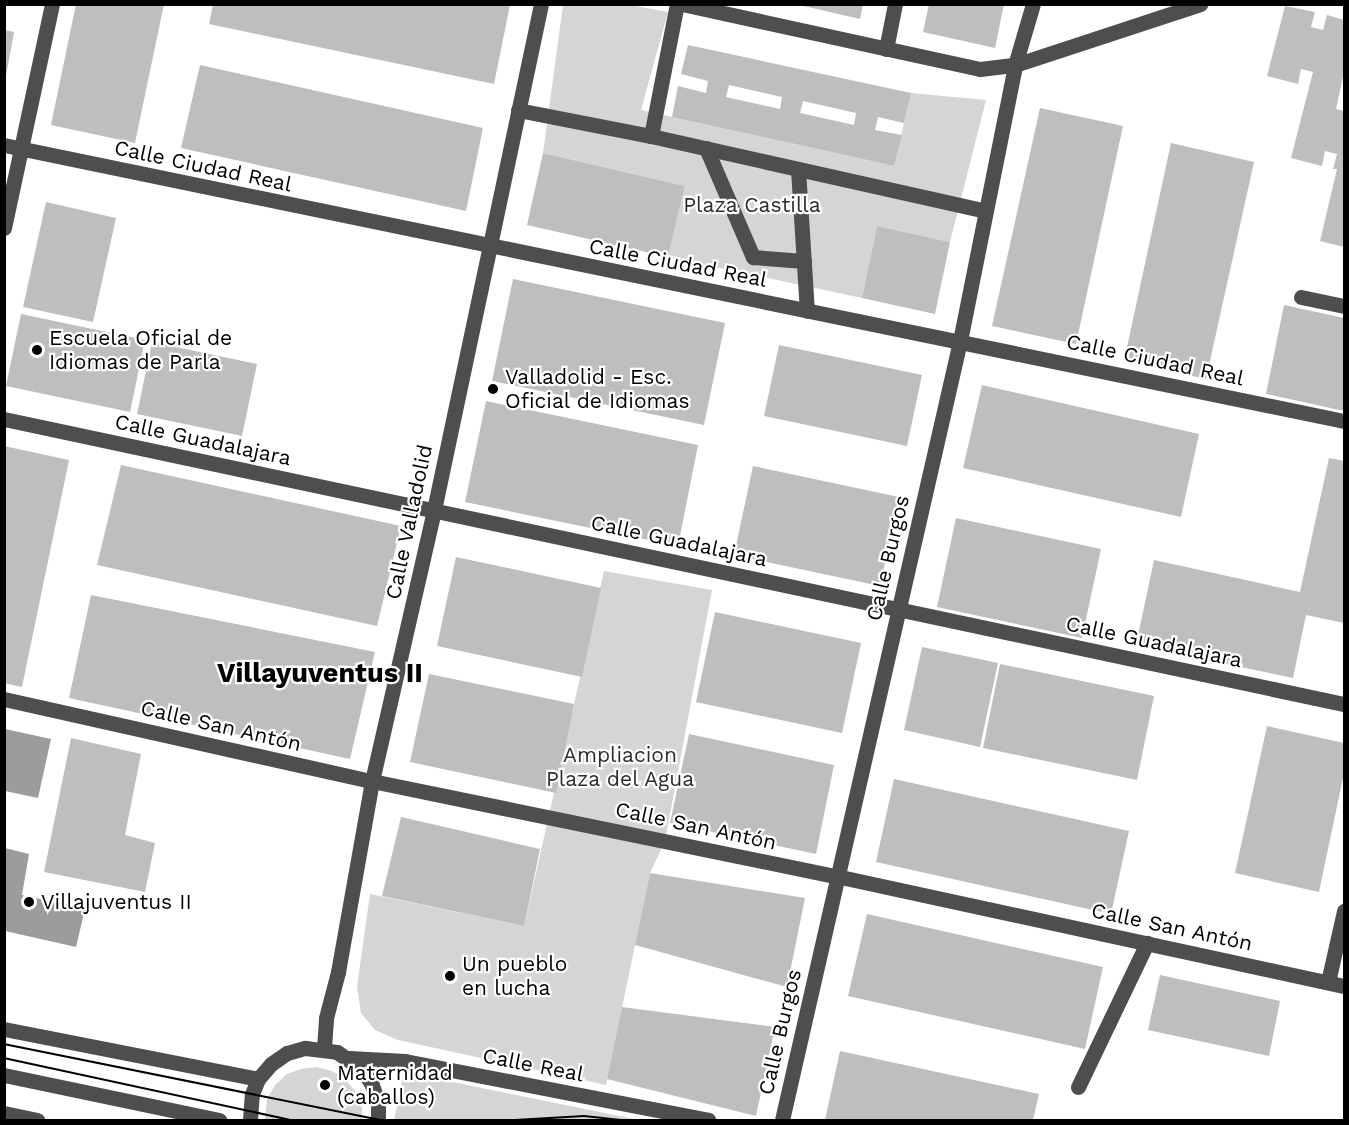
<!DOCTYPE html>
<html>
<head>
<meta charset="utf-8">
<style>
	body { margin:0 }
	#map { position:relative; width:1349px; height:1125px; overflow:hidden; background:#fff; font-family:"Work Sans",sans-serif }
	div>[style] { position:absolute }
	.green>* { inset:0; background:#d5d5d5 }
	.water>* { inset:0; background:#9c9c9c }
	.building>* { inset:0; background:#bebebe }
	.minor>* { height:15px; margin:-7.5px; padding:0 7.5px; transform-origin:7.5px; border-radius:7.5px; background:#4e4e4e }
	.tram>* { height:1.5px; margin:-0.75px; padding:0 0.75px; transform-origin:0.75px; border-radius:0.75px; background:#000 }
	.dots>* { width:16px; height:16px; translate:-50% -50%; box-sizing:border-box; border:3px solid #fff; border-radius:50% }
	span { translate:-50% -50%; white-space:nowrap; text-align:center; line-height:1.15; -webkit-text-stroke:4.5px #fff; paint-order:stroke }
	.street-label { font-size:21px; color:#000 }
	.park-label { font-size:21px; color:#2c2c2c }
	.poi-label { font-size:21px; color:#000 }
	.left { translate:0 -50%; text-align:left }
	.district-label { font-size:27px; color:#000; font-weight:700 }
	.frame { position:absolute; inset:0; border:6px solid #000; pointer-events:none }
</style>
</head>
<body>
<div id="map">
	<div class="green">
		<i style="clip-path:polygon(563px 5px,630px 5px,668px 12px,641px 110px,894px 166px,911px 93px,986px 100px,950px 242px,877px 226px,862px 298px,668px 257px,685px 186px,543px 153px)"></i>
		<i style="clip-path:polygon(604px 571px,712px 590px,665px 841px,650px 873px,606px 1085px,398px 1040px,375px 1030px,361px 1013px,357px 987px,370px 894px,524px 926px)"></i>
		<i style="clip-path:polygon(317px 1067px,332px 1071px,345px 1079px,355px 1091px,362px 1107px,362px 1120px,265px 1120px,267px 1099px,275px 1085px,287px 1074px,301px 1069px)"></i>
		<i style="clip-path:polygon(404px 1072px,639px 1120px,394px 1120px)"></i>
	</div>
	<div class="water">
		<i style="clip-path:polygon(5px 729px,51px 739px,38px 798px,5px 791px)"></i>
		<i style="clip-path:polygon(5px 848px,29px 854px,22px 895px,85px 909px,76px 947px,5px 931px)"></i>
	</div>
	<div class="building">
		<i style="clip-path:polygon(76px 4px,164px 4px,135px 143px,51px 125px)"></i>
		<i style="clip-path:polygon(795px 4px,863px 4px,860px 19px)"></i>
		<i style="clip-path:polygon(929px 4px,1004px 4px,995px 48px,923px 32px)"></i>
		<i style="clip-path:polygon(213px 5px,510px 5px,494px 84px,209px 24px)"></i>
		<i style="clip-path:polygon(1285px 6px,1315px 12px,1311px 27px,1323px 30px,1327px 15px,1344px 20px,1344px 72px,1336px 109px,1344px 111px,1344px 247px,1320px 241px,1337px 169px,1333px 169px,1337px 154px,1325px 151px,1322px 166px,1291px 158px,1313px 72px,1301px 69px,1298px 84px,1267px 76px)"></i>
		<i style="clip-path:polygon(5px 30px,14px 32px,6px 76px,5px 75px)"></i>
		<i style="clip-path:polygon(evenodd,688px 45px,911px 93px,904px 123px,878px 117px,875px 130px,902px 135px,894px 166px,672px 117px,678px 86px,706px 93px,708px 81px,681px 74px,688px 45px,729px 85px,782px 97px,780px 109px,726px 97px,729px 85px,688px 45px,803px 101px,856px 113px,854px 125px,800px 113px,803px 101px)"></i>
		<i style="clip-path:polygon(200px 65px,483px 128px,466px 211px,181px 148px)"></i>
		<i style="clip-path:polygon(1040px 108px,1123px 126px,1076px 344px,992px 326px)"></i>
		<i style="clip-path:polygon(1171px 143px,1254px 162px,1206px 379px,1124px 361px)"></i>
		<i style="clip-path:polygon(543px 153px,685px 186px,668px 257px,527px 225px)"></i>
		<i style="clip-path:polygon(46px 202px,116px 218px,93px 322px,23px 307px)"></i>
		<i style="clip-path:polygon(877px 226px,950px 242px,935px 314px,862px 298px)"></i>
		<i style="clip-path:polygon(513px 279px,725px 323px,704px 425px,492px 381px)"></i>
		<i style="clip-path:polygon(1284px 305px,1344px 318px,1344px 411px,1266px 394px)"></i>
		<i style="clip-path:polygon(21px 314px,145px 340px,130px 412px,6px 386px)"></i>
		<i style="clip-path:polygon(152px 342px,257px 364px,242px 436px,137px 414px)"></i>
		<i style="clip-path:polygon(779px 345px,922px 375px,907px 446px,764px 416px)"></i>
		<i style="clip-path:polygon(982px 385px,1199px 434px,1181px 517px,963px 468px)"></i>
		<i style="clip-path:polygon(486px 401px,698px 445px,678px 546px,465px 502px)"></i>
		<i style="clip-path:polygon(4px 446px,69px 460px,22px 687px,4px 683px)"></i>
		<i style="clip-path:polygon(1329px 458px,1344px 461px,1344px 623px,1306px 615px,1293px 678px,1136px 645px,1154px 560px,1300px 592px)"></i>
		<i style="clip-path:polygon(121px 465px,401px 526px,377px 626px,97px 565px)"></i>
		<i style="clip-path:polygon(753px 466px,899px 497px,880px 586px,734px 555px)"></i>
		<i style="clip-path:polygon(956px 518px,1101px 549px,1082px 638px,937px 607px)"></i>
		<i style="clip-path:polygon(456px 557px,601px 588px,582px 677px,437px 646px)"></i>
		<i style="clip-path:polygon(91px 595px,375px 652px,350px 759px,69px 698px)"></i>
		<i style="clip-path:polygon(715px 612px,861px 643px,842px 733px,696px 702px)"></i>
		<i style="clip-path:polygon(922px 647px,998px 663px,980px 747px,904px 730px)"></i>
		<i style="clip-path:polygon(1000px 664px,1154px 696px,1137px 780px,983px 748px)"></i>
		<i style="clip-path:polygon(429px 674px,574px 704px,556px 793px,410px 762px)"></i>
		<i style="clip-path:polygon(1267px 726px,1344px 743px,1344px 773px,1319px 892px,1235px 873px)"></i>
		<i style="clip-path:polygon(689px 734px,834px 765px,816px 854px,670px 823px)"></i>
		<i style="clip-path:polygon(71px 738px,141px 754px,125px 835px,155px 843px,145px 892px,44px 872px)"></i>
		<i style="clip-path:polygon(894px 779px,1129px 831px,1111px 914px,876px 862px)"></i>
		<i style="clip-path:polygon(401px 817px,540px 849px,524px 926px,382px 896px)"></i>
		<i style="clip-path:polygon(650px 873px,805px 898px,787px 987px,635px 945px)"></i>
		<i style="clip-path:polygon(867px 914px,1103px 967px,1085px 1049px,848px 996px)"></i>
		<i style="clip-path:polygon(1160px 975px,1280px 1001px,1269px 1056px,1148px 1030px)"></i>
		<i style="clip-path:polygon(622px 1007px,775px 1027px,756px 1116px,607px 1079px)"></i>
		<i style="clip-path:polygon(840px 1051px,1039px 1094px,1033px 1120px,825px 1120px)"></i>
	</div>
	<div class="minor">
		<i style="left:682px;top:4px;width:305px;rotate:12.3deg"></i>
		<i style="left:980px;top:69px;width:35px;rotate:-7deg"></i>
		<i style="left:1015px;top:65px;width:195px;rotate:-18.2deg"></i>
		<i style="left:886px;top:49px;width:46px;rotate:-78.7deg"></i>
		<i style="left:518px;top:110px;width:136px;rotate:11.1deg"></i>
		<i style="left:651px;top:136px;width:343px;rotate:12.6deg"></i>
		<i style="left:651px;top:136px;width:135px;rotate:-78.9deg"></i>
		<i style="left:4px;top:145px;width:1368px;rotate:11.64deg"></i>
		<i style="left:706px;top:148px;width:119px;rotate:66.7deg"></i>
		<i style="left:753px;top:257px;width:51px;rotate:4.5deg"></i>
		<i style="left:798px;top:169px;width:142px;rotate:86.4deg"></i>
		<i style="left:4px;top:228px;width:229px;rotate:-77.9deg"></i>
		<i style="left:1301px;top:297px;width:44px;rotate:11.8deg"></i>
		<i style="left:4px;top:419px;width:1370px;rotate:12.01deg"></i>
		<i style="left:4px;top:699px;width:377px;rotate:12.6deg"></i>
		<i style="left:372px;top:781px;width:474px;rotate:11.6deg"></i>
		<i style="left:836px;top:876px;width:520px;rotate:12.22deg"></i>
		<i style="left:1328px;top:982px;width:73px;rotate:-77.3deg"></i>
		<i style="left:4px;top:1029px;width:259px;rotate:11.1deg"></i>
		<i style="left:324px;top:1048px;width:30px;rotate:-86deg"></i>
		<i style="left:326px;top:1018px;width:48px;rotate:-75.4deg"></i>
		<i style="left:338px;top:972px;width:194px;rotate:-79.9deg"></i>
		<i style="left:372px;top:781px;width:278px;rotate:-77.1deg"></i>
		<i style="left:434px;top:510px;width:517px;rotate:-78.06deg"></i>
		<i style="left:349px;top:1058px;width:56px;rotate:3.1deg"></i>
		<i style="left:405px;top:1061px;width:309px;rotate:11deg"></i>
		<i style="left:4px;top:1075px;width:220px;rotate:11.8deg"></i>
		<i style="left:1078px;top:1087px;width:160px;rotate:-64.4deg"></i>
		<i style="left:4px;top:1113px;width:34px;rotate:12deg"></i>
		<i style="left:250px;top:1120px;width:26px;rotate:-86deg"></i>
		<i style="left:252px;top:1094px;width:16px;rotate:-68deg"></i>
		<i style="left:258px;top:1079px;width:20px;rotate:-49deg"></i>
		<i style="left:271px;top:1064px;width:19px;rotate:-35deg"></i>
		<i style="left:287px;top:1053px;width:19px;rotate:-16deg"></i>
		<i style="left:305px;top:1048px;width:32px;rotate:7deg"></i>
		<i style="left:337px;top:1052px;width:32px;rotate:35deg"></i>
		<i style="left:363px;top:1070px;width:17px;rotate:59deg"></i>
		<i style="left:372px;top:1085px;width:18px;rotate:71deg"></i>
		<i style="left:378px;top:1102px;width:18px;rotate:90deg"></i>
		<i style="left:782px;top:1120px;width:799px;rotate:-77.13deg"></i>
		<i style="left:960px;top:341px;width:281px;rotate:-78.7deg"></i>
		<i style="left:1015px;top:65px;width:64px;rotate:-73.6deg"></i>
	</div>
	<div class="tram">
		<i style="left:4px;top:1044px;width:385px;rotate:11.4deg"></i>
		<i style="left:4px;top:1058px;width:293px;rotate:12.2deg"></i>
		<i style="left:515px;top:1120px;width:69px;rotate:-3.3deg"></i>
		<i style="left:584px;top:1116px;width:39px;rotate:6deg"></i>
	</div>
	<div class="dots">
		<i style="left:37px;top:350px;background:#000"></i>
		<i style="left:493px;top:389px;background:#000"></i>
		<i style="left:29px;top:902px;background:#000"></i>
		<i style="left:450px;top:976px;background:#000"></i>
		<i style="left:325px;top:1085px;background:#000"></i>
	</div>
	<div class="street-label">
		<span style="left:203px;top:166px;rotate:12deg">Calle Ciudad Real</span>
		<span style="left:678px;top:263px;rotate:11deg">Calle Ciudad Real</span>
		<span style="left:1155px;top:360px;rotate:12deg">Calle Ciudad Real</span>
		<span style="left:203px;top:440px;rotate:12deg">Calle Guadalajara</span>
		<span style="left:409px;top:522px;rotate:-78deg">Calle Valladolid</span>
		<span style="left:679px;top:541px;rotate:12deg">Calle Guadalajara</span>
		<span style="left:888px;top:558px;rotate:-77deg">Calle Burgos</span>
		<span style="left:1154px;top:642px;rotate:12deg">Calle Guadalajara</span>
		<span style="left:221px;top:726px;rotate:13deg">Calle San Antón</span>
		<span style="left:696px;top:826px;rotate:12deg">Calle San Antón</span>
		<span style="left:1172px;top:927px;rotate:12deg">Calle San Antón</span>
		<span style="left:780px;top:1032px;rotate:-77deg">Calle Burgos</span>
		<span style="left:533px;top:1065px;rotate:11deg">Calle Real</span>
	</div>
	<div class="park-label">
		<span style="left:752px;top:205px">Plaza Castilla</span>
		<span style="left:620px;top:767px">Ampliacion<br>Plaza del Agua</span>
	</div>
	<div class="poi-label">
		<span class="left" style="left:49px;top:350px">Escuela Oficial de<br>Idiomas de Parla</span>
		<span class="left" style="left:505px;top:389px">Valladolid - Esc.<br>Oficial de Idiomas</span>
		<span class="left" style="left:41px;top:902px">Villajuventus II</span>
		<span class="left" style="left:462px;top:976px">Un pueblo<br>en lucha</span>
		<span class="left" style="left:337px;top:1085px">Maternidad<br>(caballos)</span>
	</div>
	<div class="district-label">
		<span style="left:320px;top:674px">Villayuventus II</span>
	</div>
	<div class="frame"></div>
</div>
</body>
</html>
